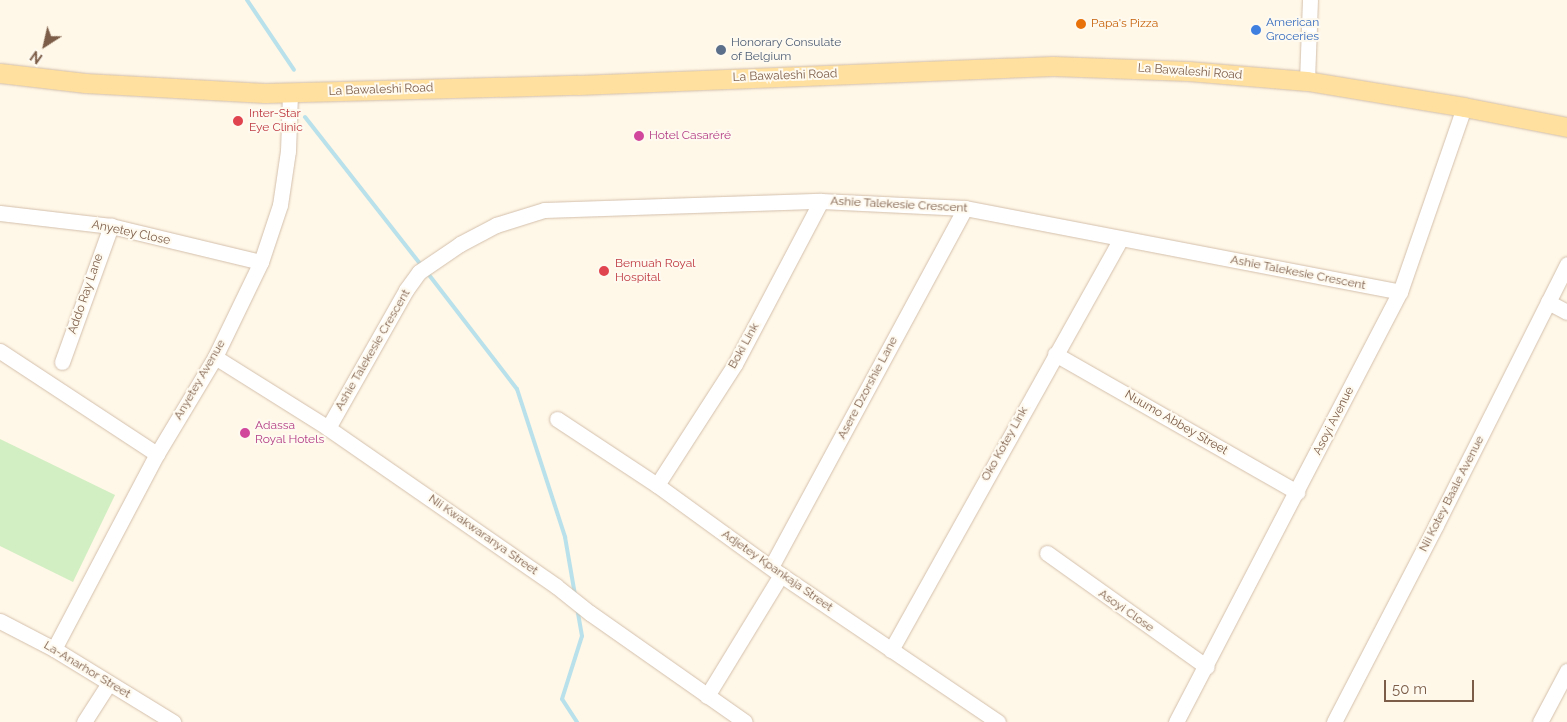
<!DOCTYPE html>
<html>
<head>
<meta charset="utf-8">
<style>
	body { margin:0 }
	#map { position:relative; width:1567px; height:722px; overflow:hidden; background:#fff7e7; font-family:Raleway,sans-serif }
	div>[style] { position:absolute }
	.green>* { inset:0; background:#d2efc3 }
	.stream>* { height:4px; margin:-2px; padding:0 2px; transform-origin:2px; border-radius:2px; background:#b9e1eb }
	.roads { filter:drop-shadow(0 0 1px #d3bfab) drop-shadow(0 0 1px #d3bfab) }
	.minor>* { height:15px; margin:-7.5px; padding:0 7.5px; transform-origin:7.5px; border-radius:7.5px; background:#fff }
	.major>* { height:19px; margin:-9.5px; padding:0 9.5px; transform-origin:9.5px; border-radius:9.5px; background:#ffe09e }
	.dots>* { width:14px; height:14px; translate:-50% -50%; box-sizing:border-box; border:2px solid #fffaf0; border-radius:50% }
	span { translate:-50% -50%; white-space:nowrap; text-align:center; line-height:1.15; -webkit-text-stroke:4px #fffaf0; paint-order:stroke }
	.shop-label { font-size:12px; color:#366cbe }
	.left { translate:0 -50%; text-align:left }
	.food-label { font-size:12px; color:#c56008 }
	.service-label { font-size:12px; color:#4e5e75 }
	.street-label { font-size:12px; color:#7c5d48 }
	.health-label { font-size:12px; color:#be3a42 }
	.hotel-label { font-size:12px; color:#b23c85 }
	.north { position:absolute; left:20px; top:20px; width:50px; height:50px; -webkit-text-stroke:4px #fffaf0; paint-order:stroke; rotate:215deg; font-size:14px; font-weight:700; line-height:20px; text-align:center; color:#7c5d48 }
	.north::after { content:''; display:block; margin:auto; width:18px; height:22px; background:#7c5d48; clip-path:polygon(50% 0,100% 100%,50% 72%,0 100%) }
	.scale { position:absolute; left:1384px; top:680px; width:90px; height:22px; box-sizing:border-box; border:2px solid #7c5d48; border-top:0; padding-left:6px; font-size:15px; line-height:18px; white-space:nowrap; color:#7c5d48; -webkit-text-stroke:4px #fffaf0; paint-order:stroke }
</style>
</head>
<body>
<div id="map">
	<div class="green">
		<i style="clip-path:polygon(0 439px,115px 495px,73px 582px,0 546px)"></i>
	</div>
	<div class="stream">
		<i style="left:247px;top:0;width:84px;rotate:56.1deg"></i>
		<i style="left:305px;top:117px;width:189px;rotate:51.9deg"></i>
		<i style="left:426px;top:271px;width:149px;rotate:52.4deg"></i>
		<i style="left:517px;top:389px;width:156px;rotate:72deg"></i>
		<i style="left:565px;top:537px;width:59px;rotate:80.2deg"></i>
		<i style="left:577px;top:722px;width:27px;rotate:-123deg"></i>
		<i style="left:562px;top:699px;width:66px;rotate:-72.4deg"></i>
		<i style="left:582px;top:636px;width:27px;rotate:-100deg"></i>
	</div>
	<div class="roads">
		<div class="minor">
			<i style="left:1307px;top:81px;width:81px;rotate:-87.9deg"></i>
			<i style="left:0;top:213px;width:112px;rotate:6.7deg"></i>
			<i style="left:111px;top:226px;width:154px;rotate:13.5deg"></i>
			<i style="left:1548px;top:302px;width:21px;rotate:28deg"></i>
			<i style="left:0;top:351px;width:188px;rotate:33.3deg"></i>
			<i style="left:1055px;top:354px;width:279px;rotate:29.7deg"></i>
			<i style="left:215px;top:357px;width:133px;rotate:32.1deg"></i>
			<i style="left:328px;top:428px;width:277px;rotate:34.7deg"></i>
			<i style="left:556px;top:586px;width:43px;rotate:38.5deg"></i>
			<i style="left:590px;top:613px;width:189px;rotate:35.1deg"></i>
			<i style="left:62px;top:362px;width:145px;rotate:-70.2deg"></i>
			<i style="left:557px;top:419px;width:120px;rotate:33.4deg"></i>
			<i style="left:657px;top:485px;width:153px;rotate:36deg"></i>
			<i style="left:781px;top:575px;width:262px;rotate:34.1deg"></i>
			<i style="left:328px;top:428px;width:159px;rotate:-60.5deg"></i>
			<i style="left:406px;top:290px;width:22px;rotate:-54deg"></i>
			<i style="left:419px;top:272px;width:50px;rotate:-34.3deg"></i>
			<i style="left:460px;top:244px;width:41px;rotate:-27.8deg"></i>
			<i style="left:496px;top:225px;width:50px;rotate:-17.4deg"></i>
			<i style="left:544px;top:210px;width:277px;rotate:-1.9deg"></i>
			<i style="left:821px;top:201px;width:144px;rotate:2.8deg"></i>
			<i style="left:965px;top:208px;width:443px;rotate:10.9deg"></i>
			<i style="left:657px;top:485px;width:144px;rotate:-57.2deg"></i>
			<i style="left:735px;top:364px;width:184px;rotate:-62.2deg"></i>
			<i style="left:1047px;top:553px;width:196px;rotate:35.5deg"></i>
			<i style="left:771px;top:567px;width:408px;rotate:-61.6deg"></i>
			<i style="left:0;top:621px;width:61px;rotate:27.4deg"></i>
			<i style="left:54px;top:649px;width:140px;rotate:31.5deg"></i>
			<i style="left:54px;top:649px;width:221px;rotate:-62.2deg"></i>
			<i style="left:157px;top:454px;width:113px;rotate:-59.1deg"></i>
			<i style="left:215px;top:357px;width:106px;rotate:-64.2deg"></i>
			<i style="left:261px;top:262px;width:60px;rotate:-71.6deg"></i>
			<i style="left:280px;top:205px;width:55px;rotate:-81.6deg"></i>
			<i style="left:288px;top:151px;width:58px;rotate:-88deg"></i>
			<i style="left:891px;top:650px;width:470px;rotate:-60.8deg"></i>
			<i style="left:707px;top:696px;width:142px;rotate:-58.6deg"></i>
			<i style="left:84px;top:722px;width:46px;rotate:-57.3deg"></i>
			<i style="left:1176px;top:722px;width:485px;rotate:-62.5deg"></i>
			<i style="left:1400px;top:292px;width:196px;rotate:-70.9deg"></i>
			<i style="left:1334px;top:722px;width:222px;rotate:-62.6deg"></i>
			<i style="left:1436px;top:525px;width:292px;rotate:-63.3deg"></i>
			<i style="left:1540px;top:722px;width:58px;rotate:-62.1deg"></i>
		</div>
		<div class="major">
			<i style="left:0;top:73px;width:86px;rotate:6.7deg"></i>
			<i style="left:85px;top:83px;width:180px;rotate:3.2deg"></i>
			<i style="left:265px;top:93px;width:313px;rotate:-1.5deg"></i>
			<i style="left:578px;top:85px;width:475px;rotate:-2.3deg"></i>
			<i style="left:1053px;top:66px;width:135px;rotate:2.1deg"></i>
			<i style="left:1188px;top:71px;width:119px;rotate:4.8deg"></i>
			<i style="left:1307px;top:81px;width:159px;rotate:9.4deg"></i>
			<i style="left:1464px;top:107px;width:105px;rotate:11deg"></i>
		</div>
	</div>
	<div class="dots">
		<i style="left:1081px;top:24px;background:#e8710a"></i>
		<i style="left:1256px;top:30px;background:#3f7fe0"></i>
		<i style="left:721px;top:50px;background:#5c6f8a"></i>
		<i style="left:238px;top:121px;background:#e0444e"></i>
		<i style="left:639px;top:136px;background:#d1479c"></i>
		<i style="left:604px;top:271px;background:#e0444e"></i>
		<i style="left:245px;top:433px;background:#d1479c"></i>
	</div>
	<div class="shop-label">
		<span class="left" style="left:1266px;top:30px">American<br>Groceries</span>
	</div>
	<div class="food-label">
		<span class="left" style="left:1091px;top:24px">Papa's Pizza</span>
	</div>
	<div class="service-label">
		<span class="left" style="left:731px;top:50px">Honorary Consulate<br>of Belgium</span>
	</div>
	<div class="street-label">
		<span style="left:1190px;top:72px;rotate:4deg">La Bawaleshi Road</span>
		<span style="left:785px;top:76px;rotate:-2deg">La Bawaleshi Road</span>
		<span style="left:381px;top:90px;rotate:-2deg">La Bawaleshi Road</span>
		<span style="left:899px;top:205px;rotate:3deg">Ashie Talekesie Crescent</span>
		<span style="left:131px;top:233px;rotate:12deg">Anyetey Close</span>
		<span style="left:1298px;top:273px;rotate:11deg">Ashie Talekesie Crescent</span>
		<span style="left:86px;top:294px;rotate:-71deg">Addo Ray Lane</span>
		<span style="left:744px;top:346px;rotate:-61deg">Boki Link</span>
		<span style="left:373px;top:350px;rotate:-60deg">Ashie Talekesie Crescent</span>
		<span style="left:200px;top:380px;rotate:-60deg">Anyetey Avenue</span>
		<span style="left:868px;top:388px;rotate:-62deg">Asere Dzorshie Lane</span>
		<span style="left:1334px;top:421px;rotate:-63deg">Asoyi Avenue</span>
		<span style="left:1176px;top:423px;rotate:30deg">Nuumo Abbey Street</span>
		<span style="left:1005px;top:444px;rotate:-61deg">Oko Kotey Link</span>
		<span style="left:1452px;top:494px;rotate:-63deg">Nii Kotey Baale Avenue</span>
		<span style="left:483px;top:535px;rotate:35deg">Nii Kwakwaranya Street</span>
		<span style="left:777px;top:571px;rotate:35deg">Adjetey Kpankaja Street</span>
		<span style="left:1126px;top:611px;rotate:35deg">Asoyi Close</span>
		<span style="left:87px;top:670px;rotate:31deg">La-Anarhor Street</span>
	</div>
	<div class="health-label">
		<span class="left" style="left:249px;top:121px">Inter-Star<br>Eye Clinic</span>
		<span class="left" style="left:615px;top:271px">Bemuah Royal<br>Hospital</span>
	</div>
	<div class="hotel-label">
		<span class="left" style="left:649px;top:136px">Hotel Casaréré</span>
		<span class="left" style="left:255px;top:433px">Adassa<br>Royal Hotels</span>
	</div>
	<div class="north">N</div>
	<div class="scale">50 m</div>
</div>
</body>
</html>
